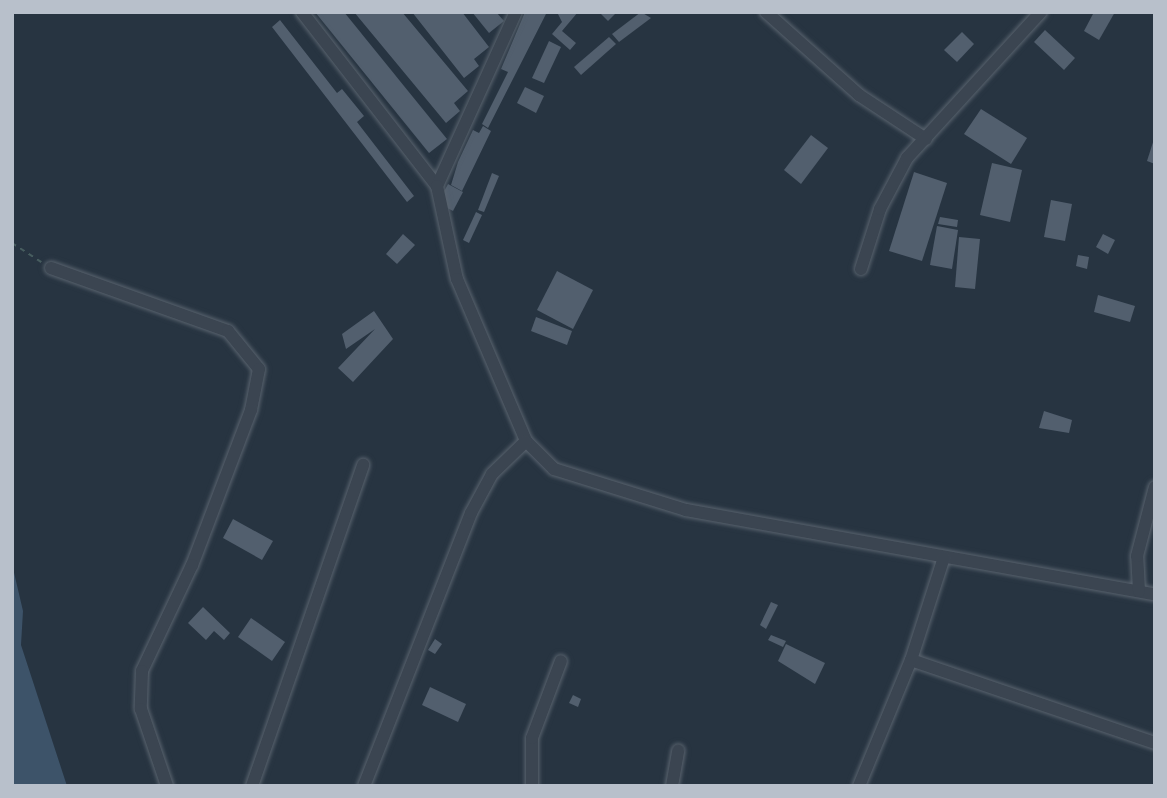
<!DOCTYPE html>
<html>
<head>
<meta charset="utf-8">
<style>
	body { margin:0 }
	#map { position:relative; width:1167px; height:798px; overflow:hidden; background:#273441; font-family:"Titillium Web",sans-serif }
	div>[style] { position:absolute }
	.water>* { inset:0; background:#3d5369 }
	.building>* { inset:0; background:#525f6e }
	.path>* { height:2px; margin-top:-1px; transform-origin:0; background:repeating-linear-gradient(90deg,#475d5f 0 5px,transparent 0 10px) }
	.roads { filter:drop-shadow(0 0 2px #59636e) drop-shadow(0 0 2px #59636e) }
	.street>* { height:12px; margin:-6px; padding:0 6px; transform-origin:6px; border-radius:6px; background:#3b4551 }
	span { translate:-50% -50%; white-space:nowrap; text-align:center; line-height:1.15; -webkit-text-stroke:5px #1f2a36; paint-order:stroke }
	.frame { position:absolute; inset:0; border:14px solid #b8c0cb; pointer-events:none }
</style>
</head>
<body>
<div id="map">
	<div class="water">
		<i style="clip-path:polygon(12px 564px,23px 611px,21px 645px,67px 786px,12px 786px)"></i>
	</div>
	<div class="building">
		<i style="clip-path:polygon(315px 12px,344px 12px,447px 139px,429px 153px)"></i>
		<i style="clip-path:polygon(354px 12px,402px 12px,468px 91px,454px 103px,460px 111px,446px 123px)"></i>
		<i style="clip-path:polygon(412px 12px,462px 12px,489px 47px,474px 59px,479px 66px,464px 78px)"></i>
		<i style="clip-path:polygon(472px 12px,496px 12px,504px 21px,489px 33px)"></i>
		<i style="clip-path:polygon(525px 12px,547px 12px,488px 128px,482px 124px,508px 72px,501px 69px)"></i>
		<i style="clip-path:polygon(557px 12px,578px 12px,562px 31px,576px 43px,570px 50px,552px 34px,562px 22px)"></i>
		<i style="clip-path:polygon(599px 12px,617px 12px,608px 21px)"></i>
		<i style="clip-path:polygon(641px 12px,651px 18px,619px 42px,612px 34px)"></i>
		<i style="clip-path:polygon(1094px 12px,1115px 12px,1099px 40px,1084px 31px)"></i>
		<i style="clip-path:polygon(280px 20px,337px 93px,342px 89px,364px 116px,357px 122px,414px 196px,407px 202px,272px 27px)"></i>
		<i style="clip-path:polygon(1045px 30px,1075px 58px,1064px 70px,1034px 42px)"></i>
		<i style="clip-path:polygon(962px 32px,974px 44px,957px 62px,944px 50px)"></i>
		<i style="clip-path:polygon(609px 37px,616px 44px,581px 75px,574px 67px)"></i>
		<i style="clip-path:polygon(549px 41px,561px 47px,544px 83px,532px 78px)"></i>
		<i style="clip-path:polygon(525px 87px,544px 96px,536px 113px,517px 103px)"></i>
		<i style="clip-path:polygon(981px 109px,1027px 138px,1011px 164px,964px 134px)"></i>
		<i style="clip-path:polygon(483px 126px,491px 131px,462px 191px,451px 185px,458px 162px,473px 130px,479px 133px)"></i>
		<i style="clip-path:polygon(811px 135px,828px 148px,801px 184px,784px 170px)"></i>
		<i style="clip-path:polygon(1154px 139px,1155px 139px,1155px 164px,1147px 161px)"></i>
		<i style="clip-path:polygon(992px 163px,1022px 170px,1010px 222px,980px 215px)"></i>
		<i style="clip-path:polygon(914px 172px,947px 183px,922px 261px,889px 251px)"></i>
		<i style="clip-path:polygon(492px 173px,499px 176px,484px 212px,478px 210px)"></i>
		<i style="clip-path:polygon(448px 184px,463px 192px,453px 211px,438px 203px)"></i>
		<i style="clip-path:polygon(1051px 200px,1072px 204px,1065px 241px,1044px 237px)"></i>
		<i style="clip-path:polygon(476px 212px,482px 215px,469px 243px,463px 240px)"></i>
		<i style="clip-path:polygon(940px 217px,958px 220px,957px 227px,938px 224px)"></i>
		<i style="clip-path:polygon(937px 226px,958px 230px,952px 269px,930px 265px)"></i>
		<i style="clip-path:polygon(403px 234px,415px 245px,397px 264px,386px 254px)"></i>
		<i style="clip-path:polygon(1103px 234px,1115px 240px,1108px 254px,1096px 247px)"></i>
		<i style="clip-path:polygon(959px 237px,980px 239px,975px 289px,955px 287px)"></i>
		<i style="clip-path:polygon(1078px 255px,1089px 257px,1087px 269px,1076px 266px)"></i>
		<i style="clip-path:polygon(557px 271px,593px 290px,573px 329px,537px 310px)"></i>
		<i style="clip-path:polygon(1098px 295px,1135px 306px,1130px 322px,1094px 312px)"></i>
		<i style="clip-path:polygon(374px 311px,393px 339px,353px 382px,338px 368px,375px 329px,346px 349px,342px 334px)"></i>
		<i style="clip-path:polygon(536px 317px,572px 331px,567px 345px,531px 331px)"></i>
		<i style="clip-path:polygon(1044px 411px,1072px 420px,1069px 433px,1039px 428px)"></i>
		<i style="clip-path:polygon(233px 519px,273px 541px,262px 560px,223px 538px)"></i>
		<i style="clip-path:polygon(771px 602px,778px 605px,766px 629px,760px 625px)"></i>
		<i style="clip-path:polygon(203px 607px,230px 633px,224px 640px,214px 631px,206px 640px,188px 623px)"></i>
		<i style="clip-path:polygon(251px 618px,285px 642px,272px 661px,238px 637px)"></i>
		<i style="clip-path:polygon(771px 635px,786px 641px,783px 647px,768px 640px)"></i>
		<i style="clip-path:polygon(435px 639px,442px 644px,435px 654px,428px 650px)"></i>
		<i style="clip-path:polygon(786px 644px,825px 663px,815px 684px,778px 661px)"></i>
		<i style="clip-path:polygon(430px 687px,466px 704px,458px 722px,422px 705px)"></i>
		<i style="clip-path:polygon(573px 695px,581px 699px,578px 707px,569px 703px)"></i>
	</div>
	<div class="path">
		<i style="left:12px;top:243px;width:35px;rotate:33deg"></i>
	</div>
	<div class="roads">
		<div class="street">
			<i style="left:302px;top:12px;width:220px;rotate:52.2deg"></i>
			<i style="left:437px;top:186px;width:191px;rotate:-65.6deg"></i>
			<i style="left:766px;top:12px;width:125px;rotate:41.7deg"></i>
			<i style="left:859px;top:95px;width:80px;rotate:33.3deg"></i>
			<i style="left:437px;top:186px;width:95px;rotate:77.9deg"></i>
			<i style="left:457px;top:279px;width:176px;rotate:66.9deg"></i>
			<i style="left:526px;top:441px;width:40px;rotate:45deg"></i>
			<i style="left:554px;top:469px;width:138px;rotate:17.3deg"></i>
			<i style="left:686px;top:510px;width:476px;rotate:10.2deg"></i>
			<i style="left:51px;top:268px;width:188px;rotate:19.6deg"></i>
			<i style="left:228px;top:331px;width:49px;rotate:50.8deg"></i>
			<i style="left:259px;top:369px;width:42px;rotate:101deg"></i>
			<i style="left:251px;top:410px;width:166px;rotate:110.8deg"></i>
			<i style="left:192px;top:565px;width:117px;rotate:115.3deg"></i>
			<i style="left:142px;top:671px;width:38px;rotate:92deg"></i>
			<i style="left:141px;top:709px;width:81px;rotate:71.3deg"></i>
			<i style="left:861px;top:269px;width:63px;rotate:-72.4deg"></i>
			<i style="left:880px;top:209px;width:58px;rotate:-62.1deg"></i>
			<i style="left:907px;top:158px;width:198px;rotate:-47.5deg"></i>
			<i style="left:1139px;top:591px;width:35px;rotate:-93deg"></i>
			<i style="left:1137px;top:556px;width:71px;rotate:-75.4deg"></i>
			<i style="left:911px;top:660px;width:258px;rotate:18.8deg"></i>
			<i style="left:252px;top:786px;width:340px;rotate:-70.9deg"></i>
			<i style="left:364px;top:786px;width:293px;rotate:-68.6deg"></i>
			<i style="left:471px;top:513px;width:44px;rotate:-61.7deg"></i>
			<i style="left:492px;top:474px;width:47px;rotate:-44.1deg"></i>
			<i style="left:532px;top:786px;width:48px;rotate:-90deg"></i>
			<i style="left:532px;top:738px;width:82px;rotate:-69.4deg"></i>
			<i style="left:672px;top:786px;width:36px;rotate:-80deg"></i>
			<i style="left:859px;top:786px;width:136px;rotate:-67.6deg"></i>
			<i style="left:911px;top:660px;width:108px;rotate:-72.2deg"></i>
		</div>
	</div>
	<div class="frame"></div>
</div>
</body>
</html>
